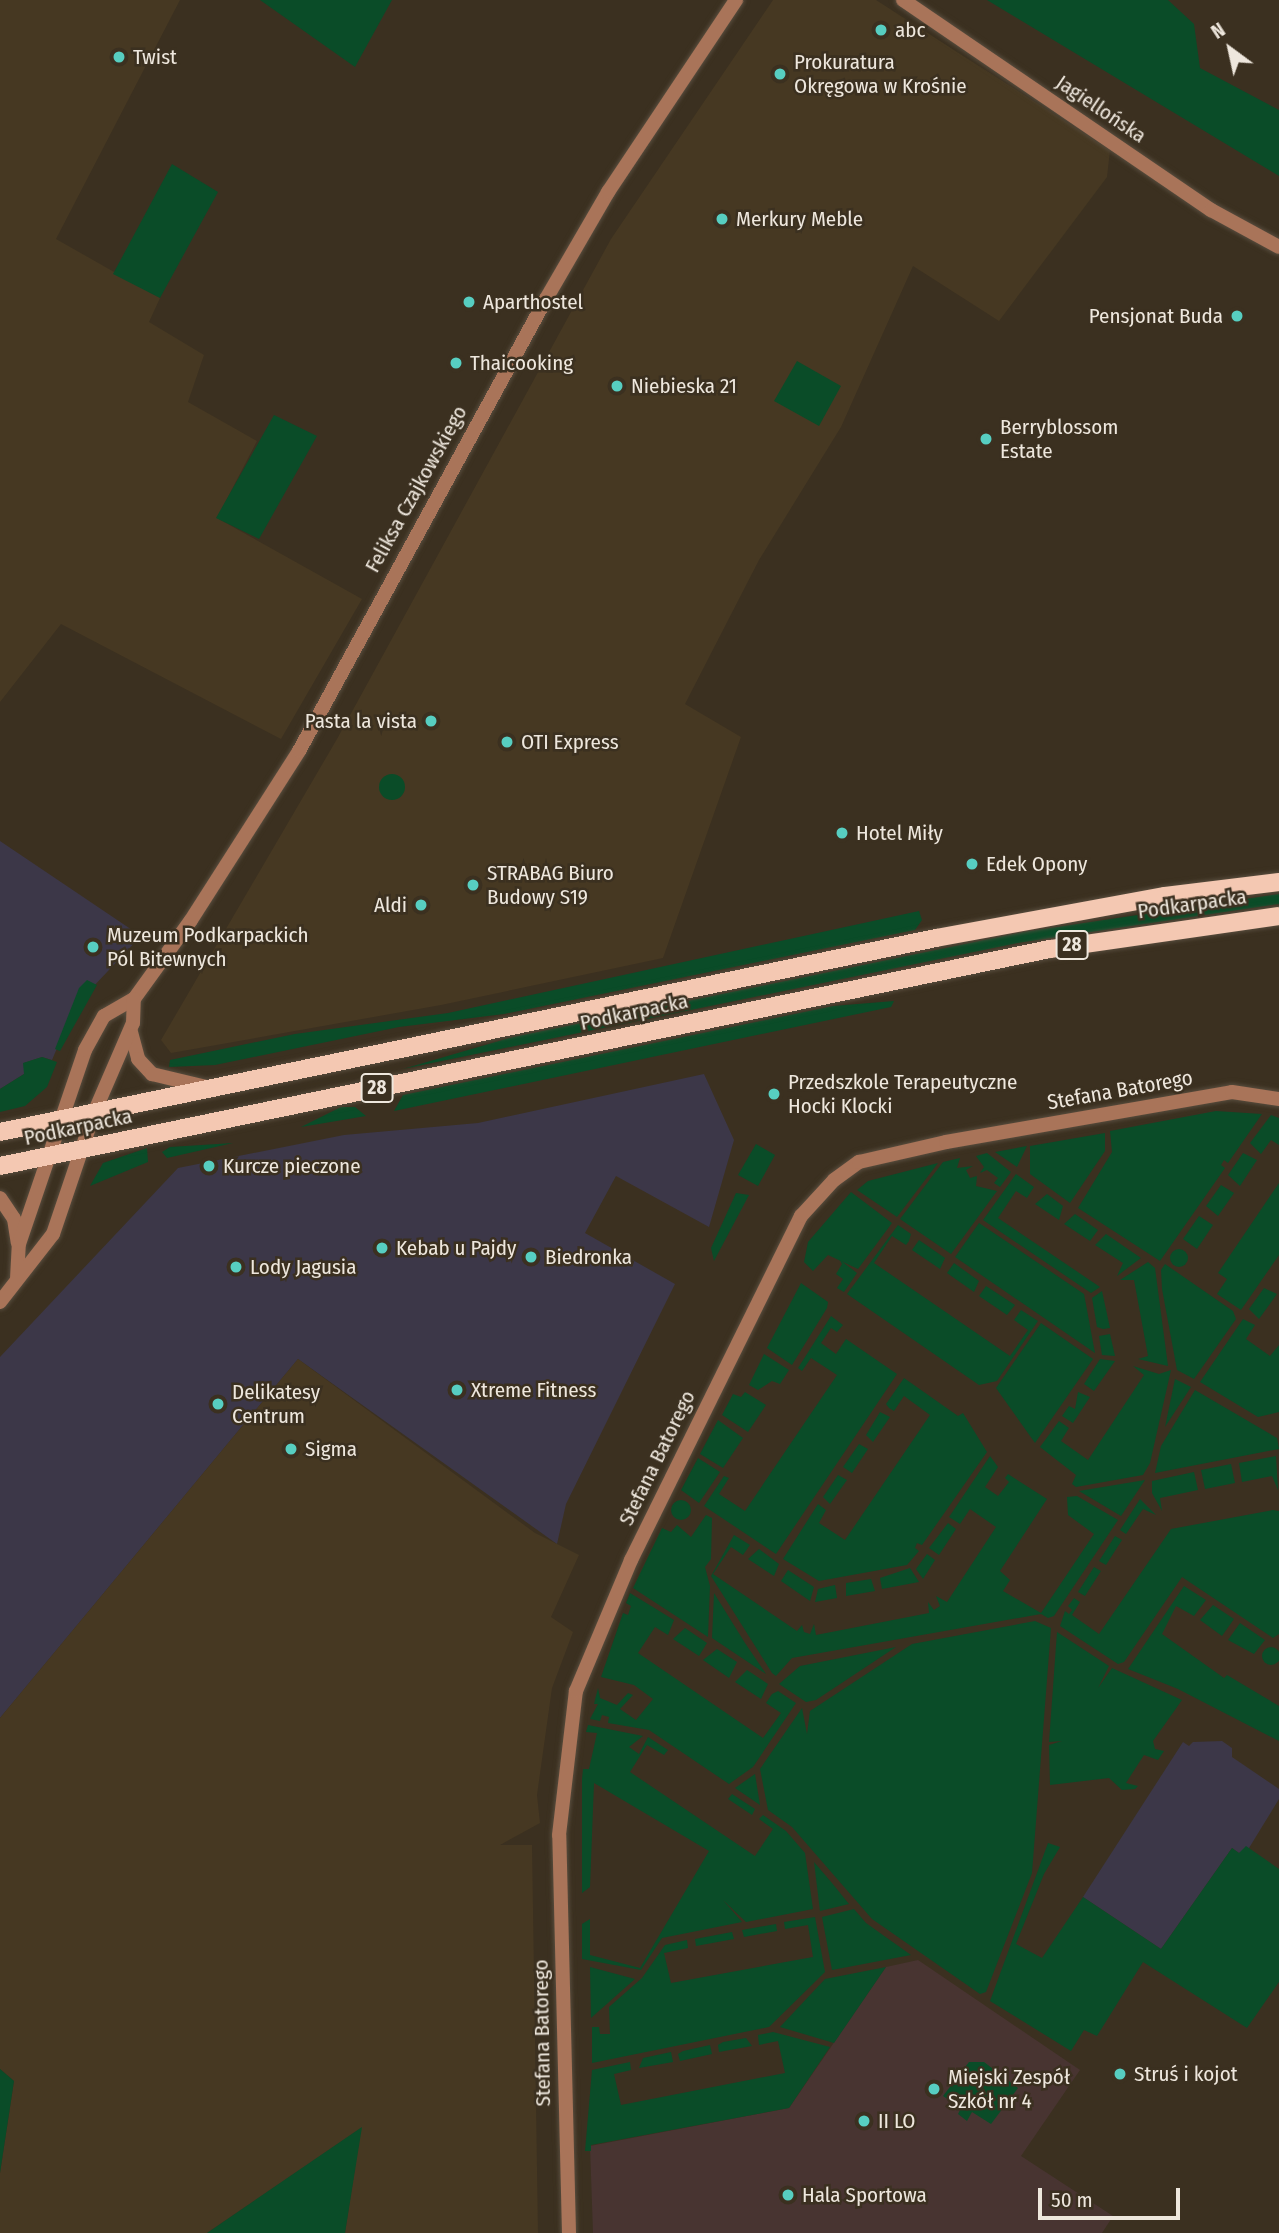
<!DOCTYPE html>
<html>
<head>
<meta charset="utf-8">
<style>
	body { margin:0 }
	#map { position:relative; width:1279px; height:2233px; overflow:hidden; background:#3b3020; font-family:"Fira Sans Condensed",sans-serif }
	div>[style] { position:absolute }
	.commercial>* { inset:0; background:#3c3748 }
	.built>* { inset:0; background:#463822 }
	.education>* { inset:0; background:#483431 }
	.green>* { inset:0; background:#0a4c28 }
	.round { border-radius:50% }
	.roads { filter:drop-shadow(0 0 2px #584d3e) drop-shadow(0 0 2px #584d3e) }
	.tertiary>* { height:14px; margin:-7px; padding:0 7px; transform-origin:7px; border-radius:7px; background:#a97459 }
	.primary>* { height:18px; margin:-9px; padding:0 9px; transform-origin:9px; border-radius:9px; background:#f4c8b2 }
	.dots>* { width:19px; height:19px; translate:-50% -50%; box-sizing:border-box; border:4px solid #3b3020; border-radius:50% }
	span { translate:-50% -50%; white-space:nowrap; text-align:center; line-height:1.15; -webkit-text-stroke:5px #3b3020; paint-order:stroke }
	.shield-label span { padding:2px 5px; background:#3b3020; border:2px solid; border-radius:5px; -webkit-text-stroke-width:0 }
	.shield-label { font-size:19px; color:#eee7dd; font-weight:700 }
	.poi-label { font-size:21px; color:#eee7dd }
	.left { translate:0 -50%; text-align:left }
	.right { translate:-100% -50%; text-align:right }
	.street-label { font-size:21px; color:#eee7dd }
	.north { position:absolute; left:1195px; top:14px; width:70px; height:70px; -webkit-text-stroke:5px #3b3020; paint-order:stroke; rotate:327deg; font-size:19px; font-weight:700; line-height:28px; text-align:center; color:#eee7dd }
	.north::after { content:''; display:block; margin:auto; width:24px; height:32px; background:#eee7dd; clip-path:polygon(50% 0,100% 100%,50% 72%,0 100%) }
	.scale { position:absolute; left:1038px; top:2188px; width:142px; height:32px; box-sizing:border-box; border:4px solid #eee7dd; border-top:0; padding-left:9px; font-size:21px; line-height:24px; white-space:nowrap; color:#eee7dd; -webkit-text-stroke:5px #3b3020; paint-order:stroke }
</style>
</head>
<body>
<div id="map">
	<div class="commercial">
		<i style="clip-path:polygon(0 841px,141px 936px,75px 1006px,52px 1060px,42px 1057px,24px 1063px,24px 1074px,0 1089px)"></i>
		<i style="clip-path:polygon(704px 1074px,734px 1140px,709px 1227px,616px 1176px,585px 1233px,675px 1284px,566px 1504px,557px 1544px,298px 1359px,0 1718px,0 1357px,178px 1168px,344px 1135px,478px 1123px)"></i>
		<i style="clip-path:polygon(1222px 1741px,1232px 1748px,1232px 1757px,1279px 1789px,1279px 1799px,1249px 1848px,1239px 1853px,1232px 1848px,1161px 1949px,1083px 1897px,1183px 1742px,1189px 1746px,1193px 1742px)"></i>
	</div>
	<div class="built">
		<i style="clip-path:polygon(0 0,180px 0,56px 239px,160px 298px,149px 322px,204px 355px,188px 402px,257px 441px,217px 518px,362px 599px,281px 739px,61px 624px,0 702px)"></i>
		<i style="clip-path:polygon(773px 0,876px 0,1110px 150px,1107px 177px,999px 321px,913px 266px,841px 427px,759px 560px,685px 704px,741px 737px,663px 958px,441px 1005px,171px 1053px,161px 1040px,337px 739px,611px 239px)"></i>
		<i style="clip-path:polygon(298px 1359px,535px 1533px,579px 1555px,551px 1617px,573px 1632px,552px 1688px,537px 1795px,540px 1823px,500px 1845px,532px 1845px,538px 2233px,345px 2233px,361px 2128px,207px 2233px,0 2233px,0 2173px,14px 2081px,0 2069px,0 1718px)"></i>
	</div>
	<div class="education">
		<i style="clip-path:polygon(918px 1960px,1080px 2070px,1021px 2156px,1113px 2216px,1102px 2233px,593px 2233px,590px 2146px,789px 2108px,886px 1967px)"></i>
	</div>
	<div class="green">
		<i style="clip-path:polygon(260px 0,392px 0,355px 67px)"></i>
		<i style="clip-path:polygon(987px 0,1168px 0,1194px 24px,1200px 68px,1279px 110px,1279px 176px)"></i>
		<i style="clip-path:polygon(172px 164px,218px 192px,160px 298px,113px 274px)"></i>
		<i style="clip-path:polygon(797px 361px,841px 386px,819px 426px,774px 401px)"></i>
		<i style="clip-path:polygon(274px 415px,317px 436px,259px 539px,216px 518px)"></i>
		<i class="round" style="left:379px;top:774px;width:26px;height:26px"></i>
		<i style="clip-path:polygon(1279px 894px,1279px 904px,1018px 943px,403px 1069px,513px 1037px,1023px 932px)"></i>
		<i style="clip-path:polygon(919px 911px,922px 920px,915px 930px,504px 1014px,399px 1027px,215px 1065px,169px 1067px,170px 1060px,295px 1034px,448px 1013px)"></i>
		<i style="clip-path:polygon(87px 980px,97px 985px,60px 1051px,55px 1049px,79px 988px)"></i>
		<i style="clip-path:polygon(894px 1001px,891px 1007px,394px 1111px,403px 1095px,833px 1006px)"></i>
		<i style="clip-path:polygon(42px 1057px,57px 1062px,47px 1087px,25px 1106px,0 1112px,0 1089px,24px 1074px,23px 1063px)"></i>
		<i style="clip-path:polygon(341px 1107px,355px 1107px,366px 1116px,301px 1127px)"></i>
		<i style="clip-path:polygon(1216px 1111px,1262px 1114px,1228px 1163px,1224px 1160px,1221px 1165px,1225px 1168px,1160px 1261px,1078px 1208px,1112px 1152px,1110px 1131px)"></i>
		<i style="clip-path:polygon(1271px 1115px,1279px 1118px,1279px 1145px,1271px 1140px,1261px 1154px,1250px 1143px)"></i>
		<i style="clip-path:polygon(1105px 1133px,1105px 1151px,1070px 1203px,1030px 1174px,1030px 1146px)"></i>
		<i style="clip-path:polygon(233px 1143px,167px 1158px,162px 1152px,170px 1147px)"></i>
		<i style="clip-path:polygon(756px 1144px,775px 1155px,758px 1186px,738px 1175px)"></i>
		<i style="clip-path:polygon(1027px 1146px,1017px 1167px,995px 1152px)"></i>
		<i style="clip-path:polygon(147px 1148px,148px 1162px,90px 1186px,103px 1163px)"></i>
		<i style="clip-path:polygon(987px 1153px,1011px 1172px,1000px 1187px,994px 1183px,998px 1178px,987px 1170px,980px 1173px,984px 1167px,976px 1156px)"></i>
		<i style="clip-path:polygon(1243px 1153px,1257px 1160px,1240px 1186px,1228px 1175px)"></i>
		<i style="clip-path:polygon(960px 1158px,957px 1168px,973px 1166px,966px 1170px,970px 1178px,977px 1176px,976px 1186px,997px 1191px,951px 1254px,900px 1219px,943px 1162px)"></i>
		<i style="clip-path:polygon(938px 1163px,897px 1217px,857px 1190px,868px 1181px)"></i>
		<i style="clip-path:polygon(1016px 1174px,1034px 1187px,1027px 1198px,1016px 1191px,998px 1218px,1100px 1287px,1091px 1293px,983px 1220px)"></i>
		<i style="clip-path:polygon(1279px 1183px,1279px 1255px,1241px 1310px,1217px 1294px,1227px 1279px,1218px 1273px)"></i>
		<i style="clip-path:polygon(1221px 1185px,1234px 1193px,1218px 1216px,1206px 1206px)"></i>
		<i style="clip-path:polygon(851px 1192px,892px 1223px,858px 1269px,828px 1255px,813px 1271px,804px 1262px,808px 1242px)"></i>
		<i style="clip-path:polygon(736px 1193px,749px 1195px,714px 1261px,711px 1248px)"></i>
		<i style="clip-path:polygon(1047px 1194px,1063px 1206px,1059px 1220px,1035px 1204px)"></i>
		<i style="clip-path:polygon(1075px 1214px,1098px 1230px,1090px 1241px,1064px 1224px)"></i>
		<i style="clip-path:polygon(1199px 1216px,1213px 1225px,1197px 1249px,1183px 1239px)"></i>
		<i style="clip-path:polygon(979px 1223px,1084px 1294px,1095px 1353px,955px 1257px)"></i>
		<i style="clip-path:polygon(898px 1225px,911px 1234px,909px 1241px,906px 1245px,892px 1236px,874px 1263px,1010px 1356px,1028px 1330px,1014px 1320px,1021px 1310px,1038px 1321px,997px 1381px,979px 1385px,847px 1294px)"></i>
		<i style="clip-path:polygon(1106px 1234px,1141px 1258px,1117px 1276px,1123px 1263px,1095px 1245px)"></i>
		<i style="clip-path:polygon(919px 1240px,945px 1258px,940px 1269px,912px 1250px)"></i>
		<i class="round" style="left:1170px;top:1249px;width:18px;height:18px"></i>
		<i style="clip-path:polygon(839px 1259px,857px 1273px,844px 1292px,837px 1288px,843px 1279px,836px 1274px,842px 1264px)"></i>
		<i style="clip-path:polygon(1148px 1262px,1155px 1268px,1168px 1366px,1138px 1359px,1148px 1356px,1134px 1280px,1120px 1280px)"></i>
		<i style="clip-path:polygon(954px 1263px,979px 1281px,974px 1292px,947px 1273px)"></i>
		<i style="clip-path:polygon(1165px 1264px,1233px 1311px,1236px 1319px,1194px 1379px,1177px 1370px,1162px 1289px,1161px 1270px)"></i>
		<i style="clip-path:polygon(801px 1283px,828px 1302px,827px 1308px,792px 1365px,767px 1348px)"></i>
		<i style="clip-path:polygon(986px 1286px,1015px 1305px,1007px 1315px,979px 1296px)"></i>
		<i style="clip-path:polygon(1264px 1288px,1277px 1294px,1259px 1319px,1249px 1309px)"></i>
		<i style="clip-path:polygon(1102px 1291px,1110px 1328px,1103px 1329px,1097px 1327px,1092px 1298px)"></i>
		<i style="clip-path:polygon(831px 1316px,843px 1325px,837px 1332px,831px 1328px,821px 1343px,836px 1354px,846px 1339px,897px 1374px,776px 1554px,704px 1506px,724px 1476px,729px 1478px,719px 1494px,745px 1511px,837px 1375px,811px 1358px,802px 1371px,798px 1368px)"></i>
		<i style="clip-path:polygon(1243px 1319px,1255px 1325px,1246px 1339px,1270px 1356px,1279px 1345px,1279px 1412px,1258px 1417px,1200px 1382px)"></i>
		<i style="clip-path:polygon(1041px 1323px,1093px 1359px,1035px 1443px,996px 1388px)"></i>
		<i style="clip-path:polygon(1110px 1334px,1115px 1356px,1102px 1355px,1099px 1336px)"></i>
		<i style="clip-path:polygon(764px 1354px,789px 1370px,780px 1384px,772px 1381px,758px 1390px,749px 1385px)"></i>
		<i style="clip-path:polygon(1100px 1359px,1115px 1361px,1094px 1391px,1084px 1384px)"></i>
		<i style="clip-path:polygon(1133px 1366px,1159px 1374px,1171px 1370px,1150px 1463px,1143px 1475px,1076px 1487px,1072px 1484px,1076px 1475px,1040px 1447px,1059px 1421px,1069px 1428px,1061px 1441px,1088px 1460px,1144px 1375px)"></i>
		<i style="clip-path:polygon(904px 1378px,958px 1416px,963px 1413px,987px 1452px,922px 1545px,917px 1543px,915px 1548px,919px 1551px,907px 1565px,819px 1581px,783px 1559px,818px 1504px,826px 1510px,819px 1523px,845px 1540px,930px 1415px,904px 1396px,894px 1411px,889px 1408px,886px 1404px)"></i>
		<i style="clip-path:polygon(1175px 1379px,1191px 1387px,1165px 1427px)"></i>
		<i style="clip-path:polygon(1195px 1390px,1277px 1438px,1279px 1449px,1155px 1473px,1161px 1446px)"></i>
		<i style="clip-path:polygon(745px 1392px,766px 1405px,748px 1432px,722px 1415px,733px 1394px,741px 1397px)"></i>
		<i style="clip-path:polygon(1078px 1392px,1090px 1397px,1073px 1423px,1062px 1416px,1069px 1406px,1075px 1409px)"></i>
		<i style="clip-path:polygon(880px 1412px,890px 1417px,873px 1442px,866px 1435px)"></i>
		<i style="clip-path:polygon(718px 1420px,743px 1438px,723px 1468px,700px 1454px)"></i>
		<i style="clip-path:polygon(859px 1444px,868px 1449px,852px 1473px,843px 1467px)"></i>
		<i style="clip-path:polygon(990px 1456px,998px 1467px,985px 1487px,998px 1496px,1009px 1482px,1005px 1478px,1008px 1474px,1047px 1499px,1000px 1571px,1010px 1580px,1003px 1591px,1041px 1613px,1094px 1534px,1068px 1515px,1067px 1497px,1077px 1496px,1118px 1520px,1054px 1616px,1048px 1618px,1041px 1614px,792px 1658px,776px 1676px,772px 1673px,711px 1576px,734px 1535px,750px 1545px,743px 1555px,731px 1547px,713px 1574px,797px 1631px,802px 1625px,804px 1632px,810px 1634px,814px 1624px,816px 1635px,929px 1613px,928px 1602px,934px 1610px,940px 1606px,936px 1596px,947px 1602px,996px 1527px,970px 1509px,960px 1524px,949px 1517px)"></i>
		<i style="clip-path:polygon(1276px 1456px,1278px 1490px,1272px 1476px,1242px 1482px,1239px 1463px)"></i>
		<i style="clip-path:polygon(698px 1458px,720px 1472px,699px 1503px,681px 1490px)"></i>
		<i style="clip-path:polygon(1231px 1464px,1235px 1483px,1205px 1489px,1201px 1470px)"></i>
		<i style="clip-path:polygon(1194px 1472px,1198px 1490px,1160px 1498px,1162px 1511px,1152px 1493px,1152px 1481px)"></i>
		<i style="clip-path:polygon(838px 1475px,847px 1480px,830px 1504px,823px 1497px)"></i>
		<i style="clip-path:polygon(1145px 1480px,1121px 1516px,1079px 1491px)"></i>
		<i style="clip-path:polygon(1140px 1499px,1156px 1515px,1143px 1509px,1126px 1534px,1120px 1530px)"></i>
		<i class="round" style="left:671px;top:1500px;width:20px;height:20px"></i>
		<i style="clip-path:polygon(1273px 1510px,1279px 1511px,1279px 1634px,1273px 1638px,1182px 1577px,1124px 1662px,1118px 1664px,1060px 1626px,1065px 1611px,1069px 1614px,1072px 1610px,1068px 1606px,1074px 1598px,1080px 1602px,1072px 1615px,1099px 1634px,1171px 1529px)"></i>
		<i style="clip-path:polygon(706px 1515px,712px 1518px,711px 1559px,705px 1567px,710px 1586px,708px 1637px,633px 1588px,662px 1528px,671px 1532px,677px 1525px,691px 1537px)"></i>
		<i style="clip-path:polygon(948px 1523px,956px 1529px,939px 1555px,929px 1548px)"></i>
		<i style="clip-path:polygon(1115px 1536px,1122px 1540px,1106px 1565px,1099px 1561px)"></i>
		<i style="clip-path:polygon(759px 1549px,779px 1564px,774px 1576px,748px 1559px)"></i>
		<i style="clip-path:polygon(927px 1554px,935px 1560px,923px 1579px,916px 1569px)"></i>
		<i style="clip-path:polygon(1094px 1567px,1101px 1571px,1085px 1596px,1078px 1592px)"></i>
		<i style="clip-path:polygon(910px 1568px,919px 1582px,882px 1589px,880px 1578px)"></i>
		<i style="clip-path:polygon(788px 1570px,814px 1587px,810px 1601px,781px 1581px)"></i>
		<i style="clip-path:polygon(871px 1579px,875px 1591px,846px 1596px,846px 1583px)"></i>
		<i style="clip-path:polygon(835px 1585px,837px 1598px,815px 1602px,818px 1589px)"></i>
		<i style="clip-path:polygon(1184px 1586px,1206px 1600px,1194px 1616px,1176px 1606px,1162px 1634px,1224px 1678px,1227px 1675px,1279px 1706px,1279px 1741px,1178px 1689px,1128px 1669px)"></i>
		<i style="clip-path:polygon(630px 1593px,674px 1620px,668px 1635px,655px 1627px,638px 1653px,763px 1738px,781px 1713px,766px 1703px,772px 1694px,778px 1691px,796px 1703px,753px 1767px,729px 1784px,649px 1730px,608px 1723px,609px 1717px,602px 1715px,600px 1721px,590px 1719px,598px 1704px,594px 1704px,598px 1688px,600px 1698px,617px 1705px,628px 1693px,633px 1695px,620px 1709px,636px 1720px,653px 1699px,634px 1685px,601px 1677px,623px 1613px,628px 1615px,631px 1606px,626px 1603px)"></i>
		<i style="clip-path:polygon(714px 1593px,745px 1643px,766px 1674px,712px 1638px)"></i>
		<i style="clip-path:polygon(1213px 1605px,1234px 1619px,1222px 1636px,1200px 1620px)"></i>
		<i style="clip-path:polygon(1035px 1621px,1051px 1628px,1032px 1873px,986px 1992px,980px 1994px,872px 1919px,792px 1827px,768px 1810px,760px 1769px,802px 1708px,807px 1734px,810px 1711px,912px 1644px)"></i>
		<i style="clip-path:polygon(1240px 1623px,1265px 1640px,1254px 1654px,1228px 1640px)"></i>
		<i style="clip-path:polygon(685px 1628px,707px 1643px,699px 1656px,673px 1639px)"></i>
		<i style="clip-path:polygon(1057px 1632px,1109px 1666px,1098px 1688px,1112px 1668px,1182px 1700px,1153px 1741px,1155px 1749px,1164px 1751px,1158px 1760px,1144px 1755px,1126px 1783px,1138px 1786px,1135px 1789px,1122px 1790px,1109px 1778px,1050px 1785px,1049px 1745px,1062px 1741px,1049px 1742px)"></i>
		<i class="round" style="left:1262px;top:1647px;width:18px;height:18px"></i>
		<i style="clip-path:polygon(896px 1647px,816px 1700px,806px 1702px,779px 1684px,800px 1666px)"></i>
		<i style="clip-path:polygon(717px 1649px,737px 1662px,729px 1678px,703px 1660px)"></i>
		<i style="clip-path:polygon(747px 1670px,768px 1684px,761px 1699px,735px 1682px)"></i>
		<i style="clip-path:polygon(588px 1725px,643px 1736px,629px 1747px,639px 1754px,648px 1737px,668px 1750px,664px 1755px,647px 1745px,630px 1772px,755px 1856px,773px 1829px,759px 1819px,763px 1815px,786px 1831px,805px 1853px,813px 1909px,746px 1922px,723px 1900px,742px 1922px,662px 1938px,641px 1970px,582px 1959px,582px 1924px,590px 1919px,590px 1955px,640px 1968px,709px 1851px,594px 1783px,590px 1887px,582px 1893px,582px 1779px,583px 1769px,589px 1769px,597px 1733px,586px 1732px)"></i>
		<i style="clip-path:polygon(755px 1774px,760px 1805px,735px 1788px)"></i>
		<i style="clip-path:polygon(732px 1794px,755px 1809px,752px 1815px,728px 1799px)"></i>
		<i style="clip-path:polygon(1048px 1843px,1060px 1847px,1044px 1874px,1016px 1944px,1042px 1958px,1083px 1897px,1161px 1949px,1232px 1848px,1239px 1853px,1246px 1846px,1279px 1869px,1279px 1982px,1247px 2028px,1143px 1962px,1097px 2036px,1084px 2030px,1071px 2051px,990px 2001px)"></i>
		<i style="clip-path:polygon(814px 1862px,832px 1883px,849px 1904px,820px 1911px)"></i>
		<i style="clip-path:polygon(854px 1909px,866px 1923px,911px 1955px,832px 1970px,822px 1917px)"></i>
		<i style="clip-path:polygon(815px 1917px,825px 1972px,769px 2027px,592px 2063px,592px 2027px,599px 2027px,600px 2034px,610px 2034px,609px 2007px,642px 1978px,665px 1945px,687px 1940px,688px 1948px,664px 1953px,671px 1983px,813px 1957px,808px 1925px,785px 1929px,784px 1922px)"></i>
		<i style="clip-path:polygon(776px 1924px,777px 1931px,744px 1937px,742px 1930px)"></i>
		<i style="clip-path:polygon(732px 1932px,734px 1939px,696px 1946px,695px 1939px)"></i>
		<i style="clip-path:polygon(590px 1967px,635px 1979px,591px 2018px)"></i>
		<i style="clip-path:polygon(886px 1967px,834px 2043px,780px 2027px,825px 1979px)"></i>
		<i style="clip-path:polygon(773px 2032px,830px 2047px,789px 2108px,591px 2145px,591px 2151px,585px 2151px,592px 2070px,630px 2062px,631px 2070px,614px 2074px,621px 2105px,785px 2073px,778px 2041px,759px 2045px,758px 2035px)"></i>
		<i style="clip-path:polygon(746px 2038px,752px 2046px,719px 2052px,718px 2045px,723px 2042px)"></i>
		<i style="clip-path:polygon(710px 2045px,712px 2054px,680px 2061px,678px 2054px,683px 2051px)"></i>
		<i style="clip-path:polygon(671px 2052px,673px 2062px,639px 2068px,643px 2058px)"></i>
		<i style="clip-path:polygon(969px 2062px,984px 2062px,1018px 2088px,991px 2124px,972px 2112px,967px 2121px,958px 2114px,961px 2108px,943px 2096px)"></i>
		<i style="clip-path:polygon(0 2069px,14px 2081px,0 2173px)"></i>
		<i style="clip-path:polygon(362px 2127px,345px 2233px,207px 2233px)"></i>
	</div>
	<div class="roads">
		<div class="tertiary">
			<i style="left:903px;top:0;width:373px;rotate:34.3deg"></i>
			<i style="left:1211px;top:210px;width:77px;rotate:28.6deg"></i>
			<i style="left:131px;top:1032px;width:28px;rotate:75deg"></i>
			<i style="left:138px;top:1059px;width:21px;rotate:47deg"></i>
			<i style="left:152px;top:1074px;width:56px;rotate:13.5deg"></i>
			<i style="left:0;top:1198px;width:25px;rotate:56deg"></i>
			<i style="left:14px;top:1219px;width:24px;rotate:81deg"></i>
			<i style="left:17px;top:1279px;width:35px;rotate:-87deg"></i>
			<i style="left:19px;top:1244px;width:205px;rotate:-71.2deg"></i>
			<i style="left:85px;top:1050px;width:39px;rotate:-61deg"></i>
			<i style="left:104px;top:1016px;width:34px;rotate:-30deg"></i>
			<i style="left:134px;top:999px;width:97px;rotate:-54.2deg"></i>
			<i style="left:191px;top:920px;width:201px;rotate:-57.4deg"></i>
			<i style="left:299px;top:751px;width:515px;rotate:-61.35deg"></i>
			<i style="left:546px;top:299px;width:124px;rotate:-59.9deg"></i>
			<i style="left:608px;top:192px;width:231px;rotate:-56.3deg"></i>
			<i style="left:0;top:1302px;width:86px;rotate:-52.1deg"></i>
			<i style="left:53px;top:1234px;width:128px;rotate:-71.3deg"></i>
			<i style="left:94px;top:1113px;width:98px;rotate:-66.6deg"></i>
			<i style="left:133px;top:1023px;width:24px;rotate:-88deg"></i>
			<i style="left:569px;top:2233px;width:398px;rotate:-91.4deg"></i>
			<i style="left:559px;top:1835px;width:145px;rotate:-83.3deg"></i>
			<i style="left:576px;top:1691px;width:142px;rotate:-67.2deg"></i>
			<i style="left:631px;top:1560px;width:384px;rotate:-63.7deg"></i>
			<i style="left:801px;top:1216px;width:49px;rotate:-47.5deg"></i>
			<i style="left:834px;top:1180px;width:31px;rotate:-36deg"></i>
			<i style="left:859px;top:1162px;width:89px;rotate:-12.9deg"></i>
			<i style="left:946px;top:1142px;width:290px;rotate:-9.9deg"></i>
			<i style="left:1232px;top:1092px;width:48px;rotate:8.5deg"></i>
		</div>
		<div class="primary">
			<i style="left:0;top:1132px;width:956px;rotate:-11.71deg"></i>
			<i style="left:936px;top:938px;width:233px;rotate:-10.4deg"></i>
			<i style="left:1165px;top:896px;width:115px;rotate:-7deg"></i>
			<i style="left:0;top:1166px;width:1072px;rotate:-11.68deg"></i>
			<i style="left:1050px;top:949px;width:231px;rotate:-8.2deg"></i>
		</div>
	</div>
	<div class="dots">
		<i style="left:881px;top:30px;background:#57cec1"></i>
		<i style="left:119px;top:57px;background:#57cec1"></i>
		<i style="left:780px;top:74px;background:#57cec1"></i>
		<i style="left:722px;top:219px;background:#57cec1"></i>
		<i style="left:469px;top:302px;background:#57cec1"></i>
		<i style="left:1237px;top:316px;background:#57cec1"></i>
		<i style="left:456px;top:363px;background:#57cec1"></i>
		<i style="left:617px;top:386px;background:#57cec1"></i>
		<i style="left:986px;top:439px;background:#57cec1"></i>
		<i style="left:431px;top:721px;background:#57cec1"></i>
		<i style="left:507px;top:742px;background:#57cec1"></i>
		<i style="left:842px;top:833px;background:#57cec1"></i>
		<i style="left:972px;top:864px;background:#57cec1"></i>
		<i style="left:473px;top:885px;background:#57cec1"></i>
		<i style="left:421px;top:905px;background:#57cec1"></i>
		<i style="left:93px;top:947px;background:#57cec1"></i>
		<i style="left:774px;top:1094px;background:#57cec1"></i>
		<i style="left:209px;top:1166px;background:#57cec1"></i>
		<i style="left:382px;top:1248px;background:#57cec1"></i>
		<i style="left:531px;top:1257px;background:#57cec1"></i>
		<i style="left:236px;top:1267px;background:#57cec1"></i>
		<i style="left:457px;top:1390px;background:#57cec1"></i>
		<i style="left:218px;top:1404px;background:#57cec1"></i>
		<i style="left:291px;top:1449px;background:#57cec1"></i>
		<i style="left:1120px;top:2074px;background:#57cec1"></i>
		<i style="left:934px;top:2089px;background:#57cec1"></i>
		<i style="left:864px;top:2121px;background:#57cec1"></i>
		<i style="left:788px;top:2195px;background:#57cec1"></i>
	</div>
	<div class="shield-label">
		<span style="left:1072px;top:945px">28</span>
		<span style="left:377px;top:1088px">28</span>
	</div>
	<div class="poi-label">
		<span class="left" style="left:895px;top:30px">abc</span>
		<span class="left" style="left:133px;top:57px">Twist</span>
		<span class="left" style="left:794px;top:74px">Prokuratura<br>Okręgowa w Krośnie</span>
		<span class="left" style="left:736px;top:219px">Merkury Meble</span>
		<span class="left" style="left:483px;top:302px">Aparthostel</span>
		<span class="right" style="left:1223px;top:316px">Pensjonat Buda</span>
		<span class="left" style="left:470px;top:363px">Thaicooking</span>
		<span class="left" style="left:631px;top:386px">Niebieska 21</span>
		<span class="left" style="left:1000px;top:439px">Berryblossom<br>Estate</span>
		<span class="right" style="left:417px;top:721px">Pasta la vista</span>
		<span class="left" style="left:521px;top:742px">OTI Express</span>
		<span class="left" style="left:856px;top:833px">Hotel Miły</span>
		<span class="left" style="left:986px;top:864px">Edek Opony</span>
		<span class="left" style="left:487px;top:885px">STRABAG Biuro<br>Budowy S19</span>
		<span class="right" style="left:407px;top:905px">Aldi</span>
		<span class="left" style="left:107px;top:947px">Muzeum Podkarpackich<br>Pól Bitewnych</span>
		<span class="left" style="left:788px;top:1094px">Przedszkole Terapeutyczne<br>Hocki Klocki</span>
		<span class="left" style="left:223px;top:1166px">Kurcze pieczone</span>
		<span class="left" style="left:396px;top:1248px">Kebab u Pajdy</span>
		<span class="left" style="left:545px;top:1257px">Biedronka</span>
		<span class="left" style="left:250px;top:1267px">Lody Jagusia</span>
		<span class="left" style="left:471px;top:1390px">Xtreme Fitness</span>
		<span class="left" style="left:232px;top:1404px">Delikatesy<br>Centrum</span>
		<span class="left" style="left:305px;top:1449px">Sigma</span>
		<span class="left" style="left:1134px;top:2074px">Struś i kojot</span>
		<span class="left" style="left:948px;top:2089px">Miejski Zespół<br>Szkół nr 4</span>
		<span class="left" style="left:878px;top:2121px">II LO</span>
		<span class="left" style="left:802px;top:2195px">Hala Sportowa</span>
	</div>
	<div class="street-label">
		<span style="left:1101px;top:109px;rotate:34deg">Jagiellońska</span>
		<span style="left:416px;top:489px;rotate:-61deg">Feliksa Czajkowskiego</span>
		<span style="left:1192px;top:904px;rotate:-8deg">Podkarpacka</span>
		<span style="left:634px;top:1012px;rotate:-12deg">Podkarpacka</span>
		<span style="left:1120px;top:1090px;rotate:-10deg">Stefana Batorego</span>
		<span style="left:78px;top:1127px;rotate:-12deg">Podkarpacka</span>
		<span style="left:657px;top:1458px;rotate:-64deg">Stefana Batorego</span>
		<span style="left:542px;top:2033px;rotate:-91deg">Stefana Batorego</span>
	</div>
	<div class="north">N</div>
	<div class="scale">50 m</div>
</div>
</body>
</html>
